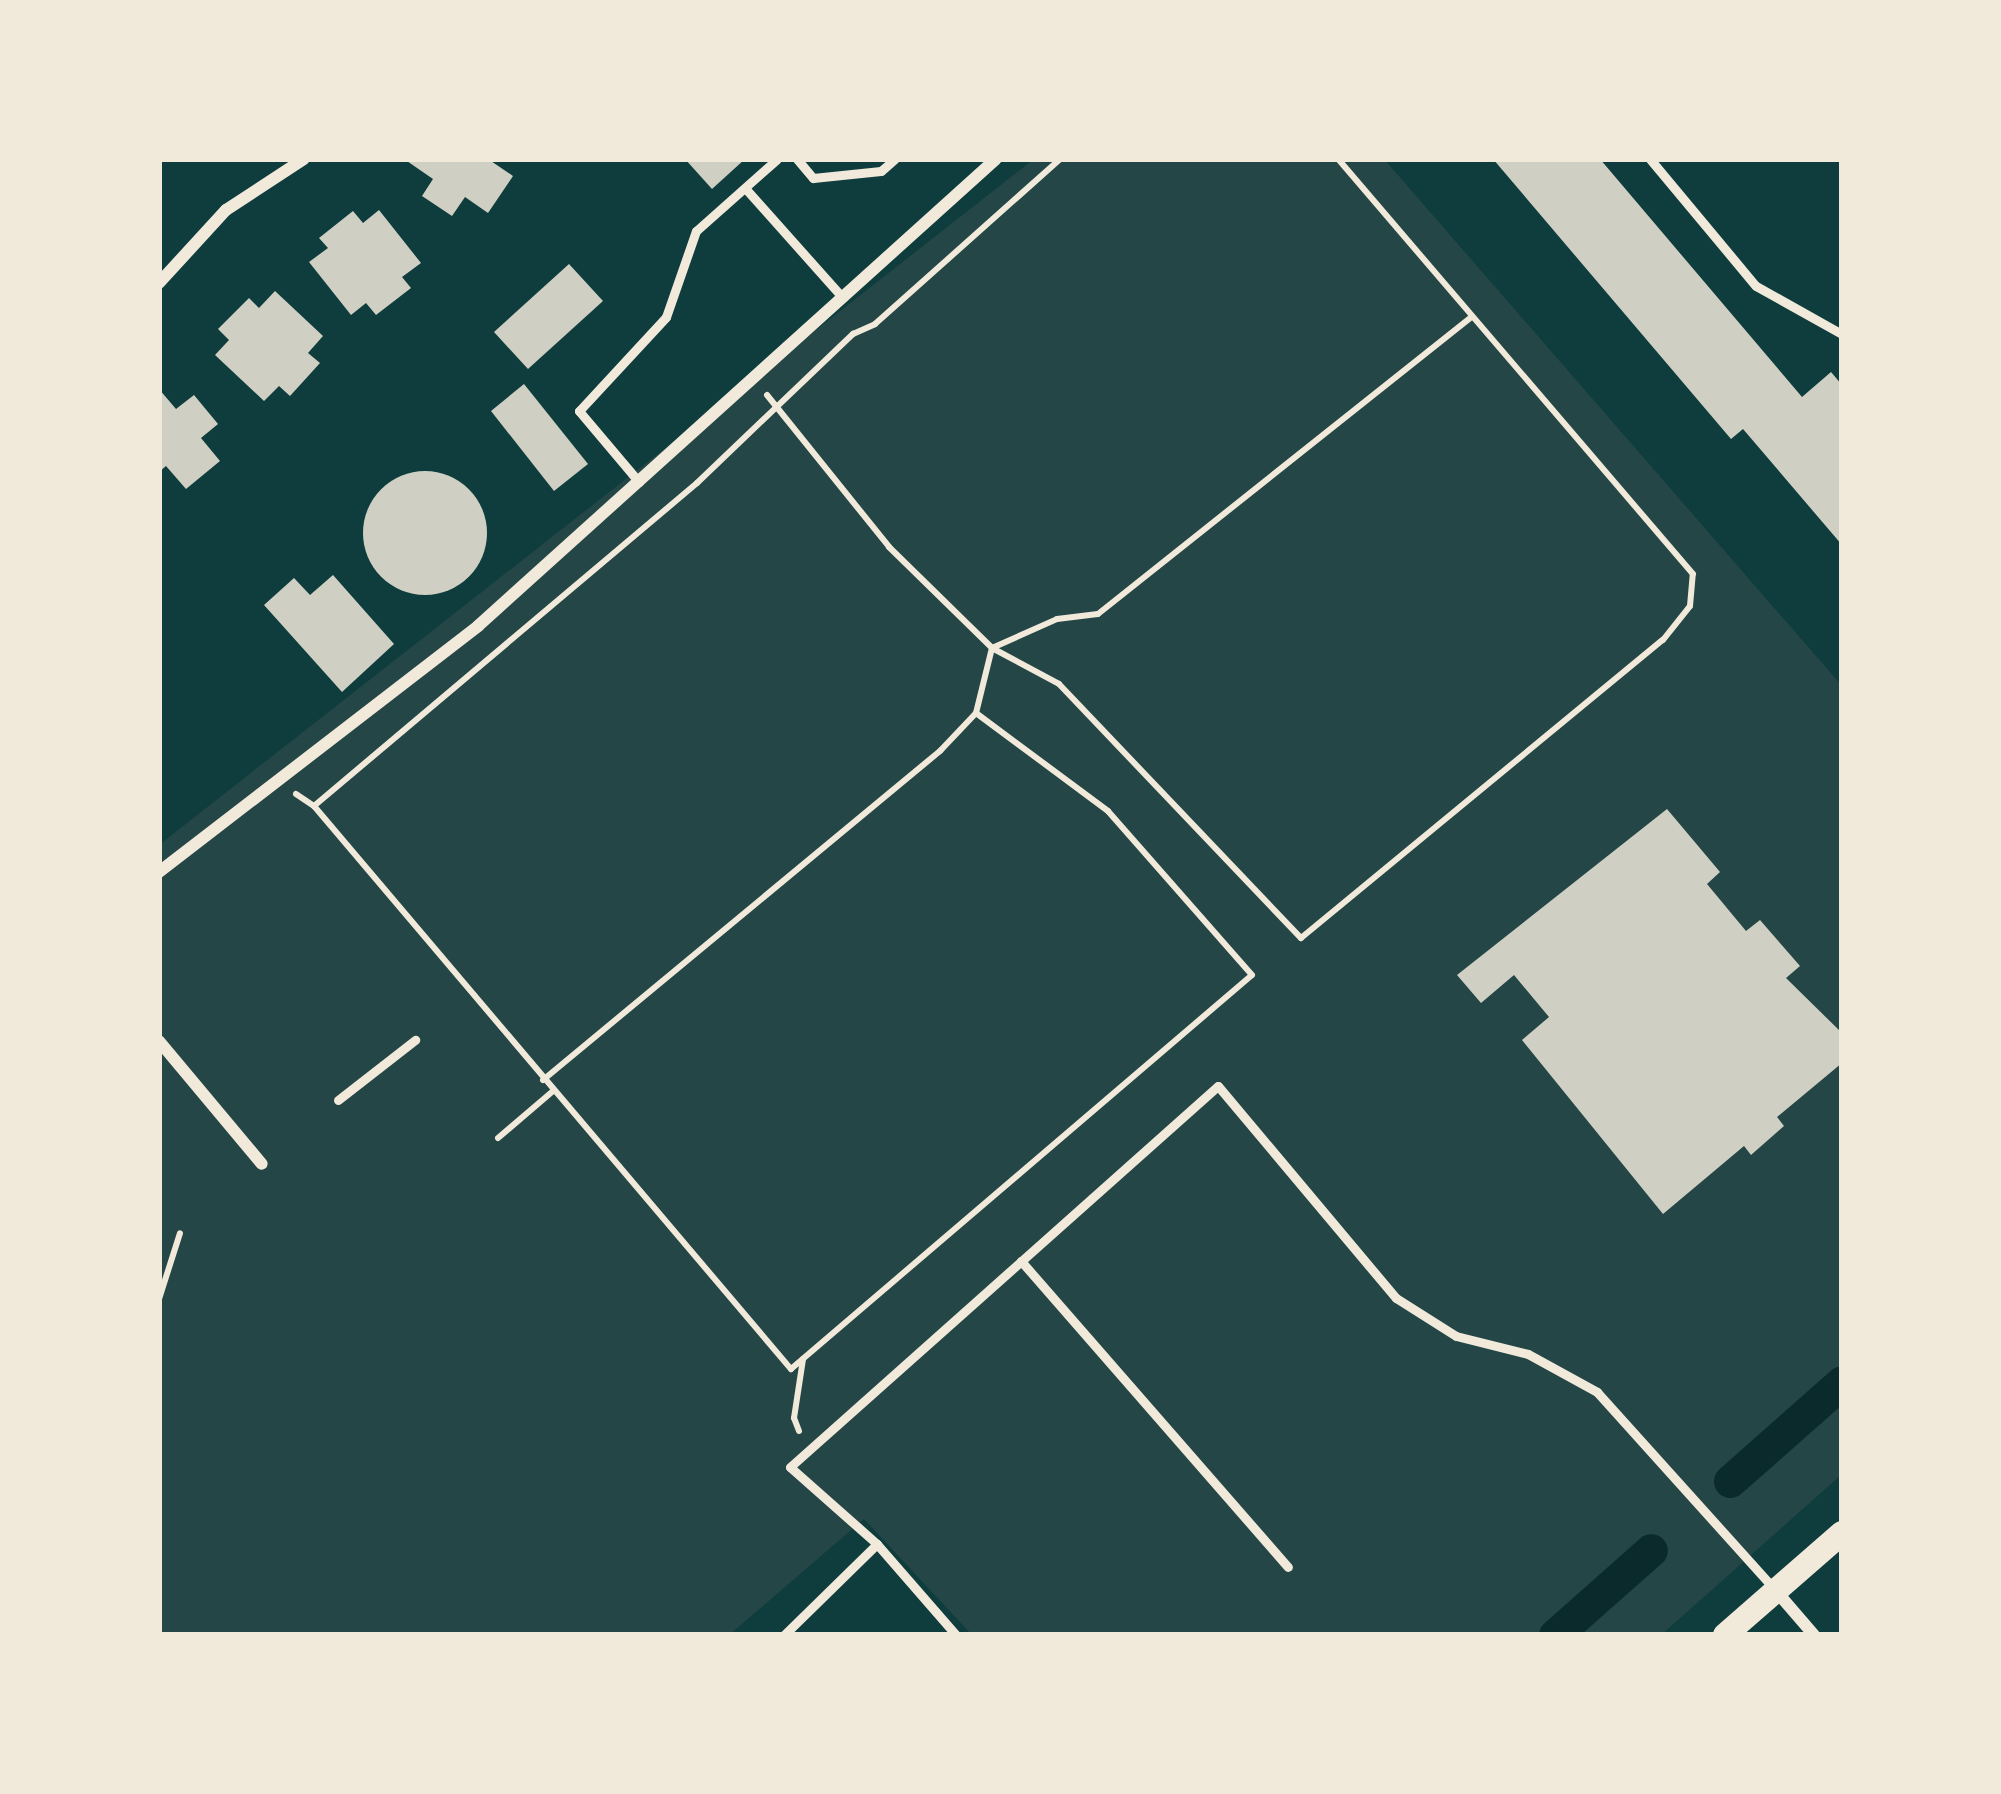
<!DOCTYPE html>
<html>
<head>
<meta charset="utf-8">
<style>
	body { margin:0 }
	#map { position:relative; width:2001px; height:1794px; overflow:hidden; background:#0f3d3e; font-family:Signika,sans-serif }
	div>[style] { position:absolute }
	.green>* { inset:0; background:#244646 }
	.canal>* { height:33px; margin:-16.5px; padding:0 16.5px; transform-origin:16.5px; border-radius:16.5px; background:#0a2a2b }
	.building>* { inset:0; background:#cfcfc3 }
	.round { border-radius:50% }
	.path>* { height:6px; margin:-3px; padding:0 3px; transform-origin:3px; border-radius:3px; background:#f1e9da }
	.service>* { height:9px; margin:-4.5px; padding:0 4.5px; transform-origin:4.5px; border-radius:4.5px; background:#f1e9da }
	.minor>* { height:12px; margin:-6px; padding:0 6px; transform-origin:6px; border-radius:6px; background:#f1e9da }
	.secondary>* { height:24px; margin:-12px; padding:0 12px; transform-origin:12px; border-radius:12px; background:#f1e9da }
	span { translate:-50% -50%; white-space:nowrap; text-align:center; line-height:1.15; -webkit-text-stroke:12px #f1e9da; paint-order:stroke }
	.frame { position:absolute; inset:0; border:162px solid #f1e9da; pointer-events:none }
</style>
</head>
<body>
<div id="map">
	<div class="green">
		<i style="clip-path:polygon(1034px 159px,1384px 159px,1842px 686px,1842px 1474px,1661px 1635px,972px 1635px,864px 1519px,729px 1635px,159px 1635px,159px 845px)"></i>
	</div>
	<div class="canal">
		<i style="left:1730px;top:1481px;width:149px;rotate:-41.5deg"></i>
		<i style="left:1555px;top:1635px;width:128px;rotate:-41.5deg"></i>
	</div>
	<div class="building">
		<i style="clip-path:polygon(404px 159px,488px 159px,513px 176px,488px 213px,465px 197px,452px 216px,422px 196px,433px 179px)"></i>
		<i style="clip-path:polygon(685px 159px,745px 159px,712px 189px)"></i>
		<i style="clip-path:polygon(1493px 159px,1600px 159px,1802px 397px,1831px 372px,1842px 385px,1842px 545px,1743px 429px,1731px 439px)"></i>
		<i style="clip-path:polygon(379px 210px,421px 263px,402px 277px,411px 288px,376px 315px,366px 303px,351px 315px,309px 262px,328px 248px,319px 238px,353px 211px,363px 223px)"></i>
		<i style="clip-path:polygon(569px 264px,603px 301px,528px 369px,494px 332px)"></i>
		<i style="clip-path:polygon(275px 291px,323px 336px,308px 353px,320px 363px,290px 396px,279px 386px,264px 401px,215px 355px,229px 340px,218px 329px,249px 298px,259px 308px)"></i>
		<i style="clip-path:polygon(524px 384px,588px 464px,554px 491px,491px 411px)"></i>
		<i style="clip-path:polygon(159px 389px,176px 409px,194px 395px,218px 424px,201px 438px,220px 461px,186px 489px,166px 466px,159px 472px)"></i>
		<i class="round" style="left:363px;top:471px;width:124px;height:124px"></i>
		<i style="clip-path:polygon(333px 575px,394px 644px,342px 692px,264px 605px,294px 578px,310px 595px)"></i>
		<i style="clip-path:polygon(1667px 809px,1720px 872px,1707px 884px,1746px 931px,1760px 920px,1800px 966px,1786px 978px,1842px 1033px,1842px 1063px,1777px 1117px,1784px 1126px,1751px 1155px,1744px 1146px,1663px 1214px,1522px 1040px,1549px 1017px,1514px 975px,1481px 1003px,1457px 975px)"></i>
	</div>
	<div class="path">
		<i style="left:767px;top:395px;width:195px;rotate:51.2deg"></i>
		<i style="left:889px;top:547px;width:144px;rotate:44.4deg"></i>
		<i style="left:992px;top:648px;width:76px;rotate:28.2deg"></i>
		<i style="left:1059px;top:684px;width:351px;rotate:46.4deg"></i>
		<i style="left:1301px;top:938px;width:469px;rotate:-39.5deg"></i>
		<i style="left:1663px;top:640px;width:43px;rotate:-51.5deg"></i>
		<i style="left:1690px;top:606px;width:32px;rotate:-85deg"></i>
		<i style="left:1693px;top:574px;width:546px;rotate:-130.54deg"></i>
		<i style="left:296px;top:794px;width:22px;rotate:34deg"></i>
		<i style="left:314px;top:806px;width:738px;rotate:49.73deg"></i>
		<i style="left:791px;top:1369px;width:606px;rotate:-40.52deg"></i>
		<i style="left:1252px;top:975px;width:218px;rotate:-131.3deg"></i>
		<i style="left:1108px;top:811px;width:164px;rotate:-143.4deg"></i>
		<i style="left:314px;top:806px;width:501px;rotate:-40.14deg"></i>
		<i style="left:697px;top:483px;width:216px;rotate:-43.7deg"></i>
		<i style="left:853px;top:334px;width:24px;rotate:-24deg"></i>
		<i style="left:875px;top:324px;width:248px;rotate:-41.7deg"></i>
		<i style="left:543px;top:1080px;width:516px;rotate:-39.65deg"></i>
		<i style="left:940px;top:751px;width:52px;rotate:-46.5deg"></i>
		<i style="left:976px;top:713px;width:67px;rotate:-76.2deg"></i>
		<i style="left:992px;top:648px;width:71px;rotate:-24deg"></i>
		<i style="left:1057px;top:619px;width:41px;rotate:-7deg"></i>
		<i style="left:1098px;top:614px;width:477px;rotate:-38.5deg"></i>
		<i style="left:498px;top:1138px;width:72px;rotate:-40.5deg"></i>
		<i style="left:159px;top:1299px;width:69px;rotate:-72.3deg"></i>
		<i style="left:799px;top:1431px;width:14px;rotate:-111deg"></i>
		<i style="left:794px;top:1418px;width:60px;rotate:-81.3deg"></i>
	</div>
	<div class="service">
		<i style="left:797px;top:159px;width:25px;rotate:50deg"></i>
		<i style="left:813px;top:178px;width:68px;rotate:-5.9deg"></i>
		<i style="left:881px;top:171px;width:18px;rotate:-41deg"></i>
		<i style="left:1650px;top:159px;width:165px;rotate:50.2deg"></i>
		<i style="left:1756px;top:286px;width:98px;rotate:29.2deg"></i>
		<i style="left:745px;top:188px;width:147px;rotate:48.3deg"></i>
		<i style="left:639px;top:482px;width:93px;rotate:-130.2deg"></i>
		<i style="left:579px;top:411px;width:128px;rotate:-47.2deg"></i>
		<i style="left:666px;top:317px;width:91px;rotate:-70.8deg"></i>
		<i style="left:696px;top:231px;width:108px;rotate:-41.6deg"></i>
		<i style="left:338px;top:1100px;width:98px;rotate:-37.9deg"></i>
		<i style="left:1021px;top:1261px;width:406px;rotate:48.9deg"></i>
		<i style="left:784px;top:1635px;width:130px;rotate:-44.4deg"></i>
		<i style="left:956px;top:1635px;width:121px;rotate:-131deg"></i>
		<i style="left:877px;top:1544px;width:116px;rotate:-138.5deg"></i>
		<i style="left:790px;top:1467px;width:573px;rotate:-41.68deg"></i>
		<i style="left:1218px;top:1086px;width:277px;rotate:50deg"></i>
		<i style="left:1396px;top:1298px;width:71px;rotate:32.3deg"></i>
		<i style="left:1456px;top:1336px;width:74px;rotate:14deg"></i>
		<i style="left:1528px;top:1354px;width:79px;rotate:28.8deg"></i>
		<i style="left:1597px;top:1392px;width:266px;rotate:48deg"></i>
	</div>
	<div class="minor">
		<i style="left:159px;top:283px;width:99px;rotate:-47.5deg"></i>
		<i style="left:226px;top:210px;width:93px;rotate:-33.2deg"></i>
		<i style="left:159px;top:872px;width:403px;rotate:-37.6deg"></i>
		<i style="left:478px;top:626px;width:697px;rotate:-42.04deg"></i>
		<i style="left:159px;top:1041px;width:160px;rotate:50.1deg"></i>
		<i style="left:1776px;top:1591px;width:58px;rotate:49.2deg"></i>
	</div>
	<div class="secondary">
		<i style="left:1725px;top:1635px;width:155px;rotate:-41.1deg"></i>
	</div>
	<div class="frame"></div>
</div>
</body>
</html>
